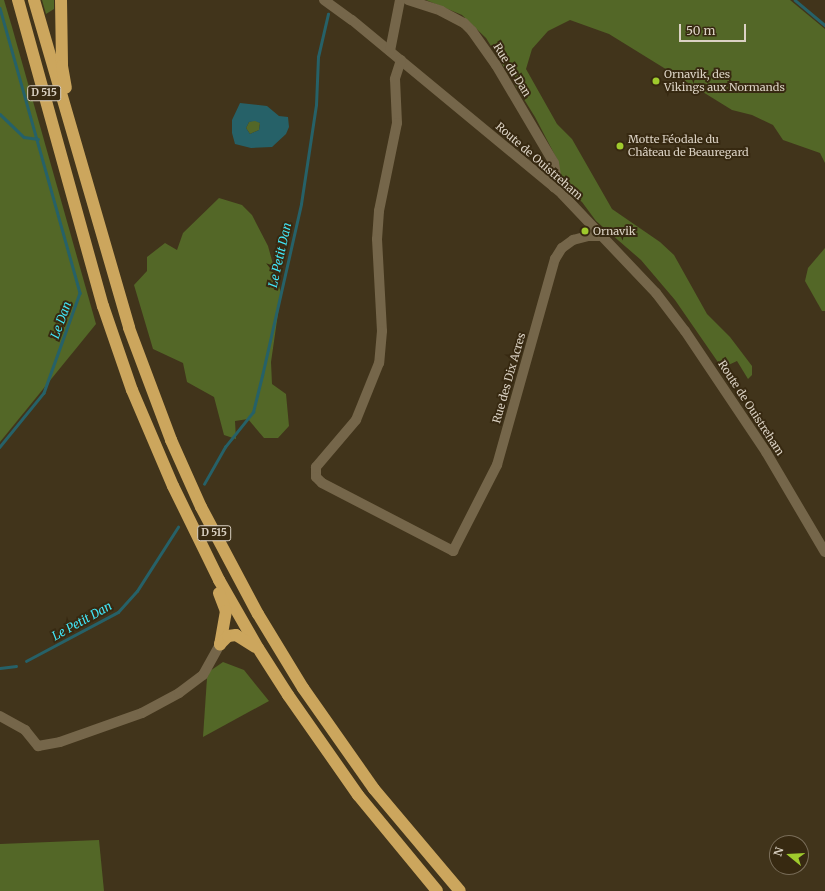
<!DOCTYPE html>
<html>
<head>
<meta charset="utf-8">
<style>
	body { margin:0 }
	#map { position:relative; width:825px; height:891px; overflow:hidden; background:#41341b; font-family:Merriweather,serif }
	div>[style] { position:absolute }
	.green>* { inset:0; background:#536727 }
	.water>* { inset:0; background:#266168 }
	.stream>* { height:2.5px; margin:-1.25px; padding:0 1.25px; transform-origin:1.25px; border-radius:1.25px; background:#266168 }
	.minor>* { height:10px; margin:-5px; padding:0 5px; transform-origin:5px; border-radius:5px; background:#75664a }
	.highway>* { height:12px; margin:-6px; padding:0 6px; transform-origin:6px; border-radius:6px; background:#cca65d }
	.dots>* { width:11px; height:11px; translate:-50% -50%; box-sizing:border-box; border:2px solid #372911; border-radius:50% }
	span { translate:-50% -50%; white-space:nowrap; text-align:center; line-height:1.15; -webkit-text-stroke:4px #372911; paint-order:stroke }
	.shield-label span { padding:1px 3px; background:#372911; border:1px solid; border-radius:3px; -webkit-text-stroke-width:0 }
	.shield-label { font-size:10px; color:#dbd2c4; font-weight:700 }
	.street-label { font-size:11px; color:#dbd2c4 }
	.poi-label { font-size:11px; color:#dbd2c4 }
	.left { translate:0 -50%; text-align:left }
	.water-label { font-size:12px; color:#42e7f8; font-style:italic }
	.north { position:absolute; left:769px; top:835px; width:40px; height:40px; box-sizing:border-box; background:#372911; border:1px solid #796d59; border-radius:50%; rotate:288deg; font-size:11px; font-weight:700; line-height:16px; text-align:center; color:#dbd2c4 }
	.north::after { content:''; display:block; margin:auto; width:14px; height:18px; background:#9fca2d; clip-path:polygon(50% 0,100% 100%,50% 72%,0 100%) }
	.scale { position:absolute; left:679px; top:24px; width:67px; height:18px; box-sizing:border-box; border:2px solid #dbd2c4; border-top:0; padding-left:5px; font-size:12px; line-height:14px; white-space:nowrap; color:#dbd2c4; -webkit-text-stroke:3px #372911; paint-order:stroke }
</style>
</head>
<body>
<div id="map">
	<div class="green">
		<i style="clip-path:polygon(0 0,4px 0,12px 27px,96px 324px,0 442px)"></i>
		<i style="clip-path:polygon(42px 0,54px 0,54px 9px,46px 14px)"></i>
		<i style="clip-path:polygon(426px 0,790px 0,825px 29px,825px 163px,820px 153px,783px 140px,773px 125px,752px 115px,732px 110px,609px 34px,570px 20px,548px 31px,532px 49px,526px 69px,557px 124px,572px 139px,612px 209px,660px 242px,674px 255px,707px 314px,730px 337px,752px 366px,752px 375px,748px 379px,737px 361px,722px 368px,675px 300px,641px 260px,596px 221px,582px 202px,562px 185px,558px 161px,535px 117px,486px 38px,462px 15px)"></i>
		<i style="clip-path:polygon(255px 120px,260px 123px,259px 130px,250px 134px,246px 128px,249px 122px)"></i>
		<i style="clip-path:polygon(219px 198px,242px 205px,252px 215px,268px 246px,281px 293px,271px 362px,272px 384px,286px 394px,289px 426px,278px 438px,264px 438px,248px 419px,235px 421px,236px 439px,224px 435px,214px 397px,187px 382px,183px 363px,153px 349px,134px 285px,147px 271px,147px 257px,165px 243px,177px 250px,183px 233px)"></i>
		<i style="clip-path:polygon(825px 248px,825px 311px,822px 311px,805px 281px,808px 268px)"></i>
		<i style="clip-path:polygon(223px 662px,244px 670px,269px 701px,203px 737px,207px 678px,210px 671px)"></i>
		<i style="clip-path:polygon(99px 840px,104px 891px,0 891px,0 844px)"></i>
	</div>
	<div class="water">
		<i style="clip-path:polygon(evenodd,240px 103px,267px 106px,279px 116px,288px 117px,289px 127px,286px 134px,272px 147px,251px 148px,235px 144px,232px 133px,232px 120px,240px 103px,255px 121px,260px 123px,259px 130px,250px 134px,246px 128px,249px 122px,255px 121px)"></i>
	</div>
	<div class="stream">
		<i style="left:795px;top:0;width:39px;rotate:40deg"></i>
		<i style="left:0;top:8px;width:296px;rotate:74.3deg"></i>
		<i style="left:80px;top:293px;width:106px;rotate:109.8deg"></i>
		<i style="left:44px;top:393px;width:70px;rotate:129.2deg"></i>
		<i style="left:0;top:114px;width:33px;rotate:44deg"></i>
		<i style="left:24px;top:137px;width:14px;rotate:8deg"></i>
		<i style="left:204px;top:484px;width:43px;rotate:-60.4deg"></i>
		<i style="left:225px;top:447px;width:45px;rotate:-51.3deg"></i>
		<i style="left:253px;top:412px;width:37px;rotate:-76deg"></i>
		<i style="left:262px;top:376px;width:176px;rotate:-77.2deg"></i>
		<i style="left:301px;top:204px;width:100px;rotate:-81.4deg"></i>
		<i style="left:316px;top:105px;width:48px;rotate:-87.6deg"></i>
		<i style="left:318px;top:57px;width:44px;rotate:-76.9deg"></i>
		<i style="left:26px;top:661px;width:104px;rotate:-28deg"></i>
		<i style="left:118px;top:612px;width:28px;rotate:-48deg"></i>
		<i style="left:137px;top:591px;width:76px;rotate:-57.4deg"></i>
		<i style="left:0;top:668px;width:16px;rotate:-7deg"></i>
	</div>
	<div class="minor">
		<i style="left:324px;top:0;width:34px;rotate:36deg"></i>
		<i style="left:352px;top:20px;width:273px;rotate:39.6deg"></i>
		<i style="left:562px;top:194px;width:137px;rotate:46.5deg"></i>
		<i style="left:656px;top:293px;width:48px;rotate:52.7deg"></i>
		<i style="left:685px;top:331px;width:146px;rotate:56.2deg"></i>
		<i style="left:766px;top:452px;width:116px;rotate:59.5deg"></i>
		<i style="left:408px;top:0;width:35px;rotate:18deg"></i>
		<i style="left:441px;top:11px;width:26px;rotate:28deg"></i>
		<i style="left:464px;top:23px;width:11px;rotate:45deg"></i>
		<i style="left:472px;top:31px;width:42px;rotate:54.8deg"></i>
		<i style="left:496px;top:65px;width:114px;rotate:59.4deg"></i>
		<i style="left:554px;top:163px;width:18px;rotate:81deg"></i>
		<i style="left:557px;top:181px;width:7px;rotate:117deg"></i>
		<i style="left:390px;top:51px;width:52px;rotate:-78.9deg"></i>
		<i style="left:401px;top:60px;width:20px;rotate:108deg"></i>
		<i style="left:395px;top:79px;width:44px;rotate:87.4deg"></i>
		<i style="left:397px;top:123px;width:90px;rotate:101.6deg"></i>
		<i style="left:379px;top:211px;width:28px;rotate:94deg"></i>
		<i style="left:377px;top:239px;width:92px;rotate:86.9deg"></i>
		<i style="left:382px;top:331px;width:32px;rotate:95deg"></i>
		<i style="left:379px;top:363px;width:61px;rotate:112deg"></i>
		<i style="left:356px;top:420px;width:62px;rotate:130.4deg"></i>
		<i style="left:316px;top:467px;width:10px;rotate:90deg"></i>
		<i style="left:316px;top:477px;width:8px;rotate:45deg"></i>
		<i style="left:322px;top:483px;width:148px;rotate:27.4deg"></i>
		<i style="left:453px;top:551px;width:97px;rotate:-62.9deg"></i>
		<i style="left:497px;top:465px;width:214px;rotate:-74.3deg"></i>
		<i style="left:555px;top:259px;width:13px;rotate:-58deg"></i>
		<i style="left:562px;top:248px;width:14px;rotate:-36deg"></i>
		<i style="left:573px;top:240px;width:16px;rotate:-15deg"></i>
		<i style="left:588px;top:236px;width:14px"></i>
		<i style="left:0;top:716px;width:29px;rotate:29deg"></i>
		<i style="left:25px;top:730px;width:21px;rotate:51deg"></i>
		<i style="left:38px;top:746px;width:22px;rotate:-10deg"></i>
		<i style="left:60px;top:742px;width:87px;rotate:-19.5deg"></i>
		<i style="left:142px;top:713px;width:42px;rotate:-28.4deg"></i>
		<i style="left:179px;top:693px;width:30px;rotate:-37deg"></i>
		<i style="left:203px;top:675px;width:35px;rotate:-61deg"></i>
	</div>
	<div class="highway">
		<i style="left:18px;top:0;width:318px;rotate:74.5deg"></i>
		<i style="left:103px;top:306px;width:89px;rotate:71deg"></i>
		<i style="left:132px;top:390px;width:104px;rotate:66.9deg"></i>
		<i style="left:173px;top:486px;width:105px;rotate:63.9deg"></i>
		<i style="left:219px;top:580px;width:78px;rotate:60.2deg"></i>
		<i style="left:258px;top:648px;width:56px;rotate:57.4deg"></i>
		<i style="left:288px;top:695px;width:122px;rotate:55deg"></i>
		<i style="left:358px;top:795px;width:124px;rotate:50.5deg"></i>
		<i style="left:34px;top:0;width:341px;rotate:73.8deg"></i>
		<i style="left:129px;top:328px;width:120px;rotate:69.4deg"></i>
		<i style="left:171px;top:440px;width:73px;rotate:65.9deg"></i>
		<i style="left:201px;top:507px;width:121px;rotate:62deg"></i>
		<i style="left:258px;top:614px;width:87px;rotate:58.7deg"></i>
		<i style="left:303px;top:688px;width:123px;rotate:54.9deg"></i>
		<i style="left:374px;top:789px;width:133px;rotate:49.9deg"></i>
		<i style="left:61px;top:0;width:66px;rotate:89.1deg"></i>
		<i style="left:62px;top:66px;width:22px;rotate:80deg"></i>
		<i style="left:219px;top:593px;width:19px;rotate:69deg"></i>
		<i style="left:226px;top:611px;width:34px;rotate:100deg"></i>
		<i style="left:220px;top:644px;width:11px;rotate:-45deg"></i>
		<i style="left:228px;top:636px;width:8px;rotate:-7deg"></i>
		<i style="left:236px;top:635px;width:22px;rotate:32deg"></i>
	</div>
	<div class="dots">
		<i style="left:656px;top:81px;background:#9fca2d"></i>
		<i style="left:620px;top:146px;background:#9fca2d"></i>
		<i style="left:585px;top:231px;background:#9fca2d"></i>
	</div>
	<div class="shield-label">
		<span style="left:44px;top:93px">D 515</span>
		<span style="left:214px;top:533px">D 515</span>
	</div>
	<div class="street-label">
		<span style="left:512px;top:70px;rotate:58deg">Rue du Dan</span>
		<span style="left:539px;top:161px;rotate:41deg">Route de Ouistreham</span>
		<span style="left:509px;top:378px;rotate:-74deg">Rue des Dix Acres</span>
		<span style="left:751px;top:408px;rotate:57deg">Route de Ouistreham</span>
	</div>
	<div class="poi-label">
		<span class="left" style="left:664px;top:81px">Ornavik, des<br>Vikings aux Normands</span>
		<span class="left" style="left:628px;top:146px">Motte Féodale du<br>Château de Beauregard</span>
		<span class="left" style="left:593px;top:231px">Ornavik</span>
	</div>
	<div class="water-label">
		<span style="left:280px;top:255px;rotate:-77deg">Le Petit Dan</span>
		<span style="left:61px;top:320px;rotate:-70deg">Le Dan</span>
		<span style="left:82px;top:621px;rotate:-29deg">Le Petit Dan</span>
	</div>
	<div class="north">N</div>
	<div class="scale">50 m</div>
</div>
</body>
</html>
